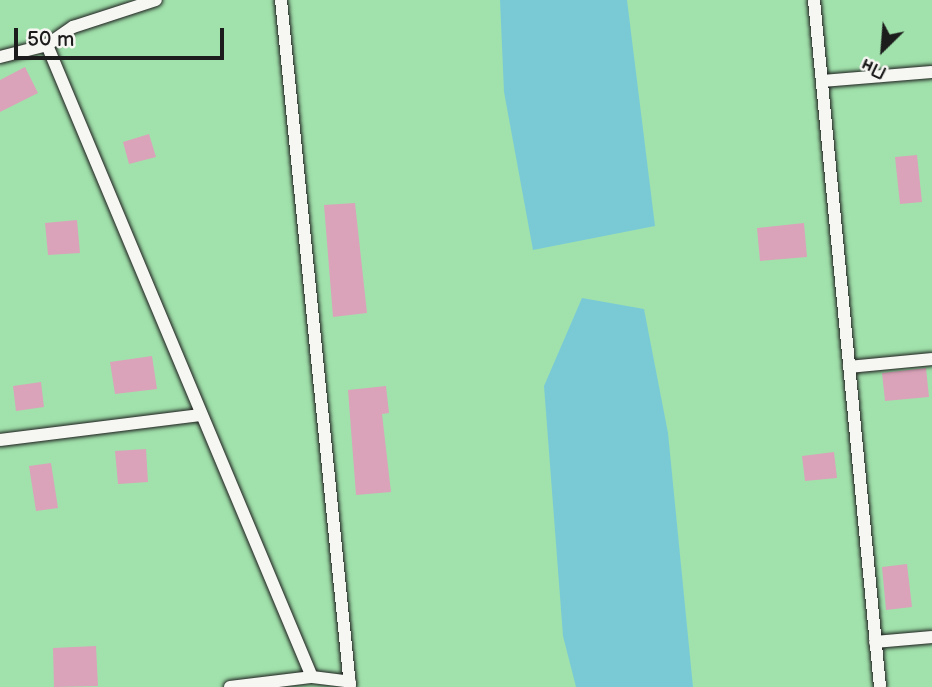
<!DOCTYPE html>
<html>
<head>
<meta charset="utf-8">
<style>
	body { margin:0 }
	#map { position:relative; width:932px; height:687px; overflow:hidden; background:#f6f6f2; font-family:"Balsamiq Sans",sans-serif }
	div>[style] { position:absolute }
	.green>* { inset:0; background:#a1e2ac }
	.water>* { inset:0; background:#7acad6 }
	.building>* { inset:0; background:#daa3b9 }
	.roads { filter:drop-shadow(0 0 2px #1c1c1c) drop-shadow(0 0 2px #1c1c1c) }
	.lane>* { height:12px; margin:-6px; padding:0 6px; transform-origin:6px; border-radius:6px; background:#f6f6f2 }
	span { translate:-50% -50%; white-space:nowrap; text-align:center; line-height:1.15; -webkit-text-stroke:5px #f6f6f2; paint-order:stroke }
	.north { position:absolute; left:848px; top:14px; width:70px; height:70px; -webkit-text-stroke:5px #f6f6f2; paint-order:stroke; rotate:205deg; font-size:19px; font-weight:700; line-height:28px; text-align:center; color:#1c1c1c }
	.north::after { content:''; display:block; margin:auto; width:24px; height:32px; background:#1c1c1c; clip-path:polygon(50% 0,100% 100%,50% 72%,0 100%) }
	.scale { position:absolute; left:14px; top:28px; width:210px; height:32px; box-sizing:border-box; border:4px solid #1c1c1c; border-top:0; padding-left:9px; font-size:21px; line-height:24px; white-space:nowrap; color:#1c1c1c; -webkit-text-stroke:5px #f6f6f2; paint-order:stroke }
</style>
</head>
<body>
<div id="map">
	<div class="green">
		<i style="clip-path:polygon(0 0,932px 0,932px 687px,0 687px)"></i>
	</div>
	<div class="water">
		<i style="clip-path:polygon(500px 0,627px 0,655px 226px,533px 250px,504px 92px)"></i>
		<i style="clip-path:polygon(582px 298px,644px 309px,668px 433px,693px 687px,576px 687px,563px 636px,544px 386px)"></i>
	</div>
	<div class="building">
		<i style="clip-path:polygon(25px 67px,38px 93px,0 112px,0 80px)"></i>
		<i style="clip-path:polygon(149px 134px,156px 157px,129px 164px,123px 142px)"></i>
		<i style="clip-path:polygon(917px 155px,922px 202px,900px 204px,895px 157px)"></i>
		<i style="clip-path:polygon(355px 203px,367px 313px,333px 317px,324px 205px)"></i>
		<i style="clip-path:polygon(77px 220px,80px 253px,48px 255px,45px 223px)"></i>
		<i style="clip-path:polygon(804px 223px,807px 257px,760px 261px,757px 228px)"></i>
		<i style="clip-path:polygon(152px 356px,157px 389px,115px 394px,110px 362px)"></i>
		<i style="clip-path:polygon(926px 368px,929px 397px,885px 401px,882px 373px)"></i>
		<i style="clip-path:polygon(41px 382px,44px 407px,16px 411px,13px 386px)"></i>
		<i style="clip-path:polygon(386px 386px,389px 413px,382px 414px,391px 492px,356px 495px,348px 390px)"></i>
		<i style="clip-path:polygon(146px 449px,148px 482px,118px 484px,115px 451px)"></i>
		<i style="clip-path:polygon(834px 452px,837px 478px,805px 481px,802px 456px)"></i>
		<i style="clip-path:polygon(51px 463px,58px 508px,36px 511px,29px 466px)"></i>
		<i style="clip-path:polygon(907px 564px,912px 607px,886px 610px,882px 567px)"></i>
		<i style="clip-path:polygon(96px 646px,98px 686px,54px 687px,53px 648px)"></i>
	</div>
	<div class="roads">
		<div class="lane">
			<i style="left:281px;top:0;width:690px;rotate:84.26deg"></i>
			<i style="left:814px;top:0;width:690px;rotate:84.51deg"></i>
			<i style="left:47px;top:45px;width:32px;rotate:-35deg"></i>
			<i style="left:73px;top:27px;width:87px;rotate:-18deg"></i>
			<i style="left:0;top:57px;width:49px;rotate:-14.3deg"></i>
			<i style="left:47px;top:45px;width:685px;rotate:67.25deg"></i>
			<i style="left:822px;top:81px;width:110px;rotate:-4.7deg"></i>
			<i style="left:849px;top:367px;width:83px;rotate:-5.5deg"></i>
			<i style="left:0;top:440px;width:202px;rotate:-7.1deg"></i>
			<i style="left:875px;top:642px;width:57px;rotate:-5deg"></i>
			<i style="left:230px;top:687px;width:83px;rotate:-7deg"></i>
			<i style="left:312px;top:677px;width:38px;rotate:7deg"></i>
		</div>
	</div>
	<div class="north">Пн</div>
	<div class="scale">50 m</div>
</div>
</body>
</html>
